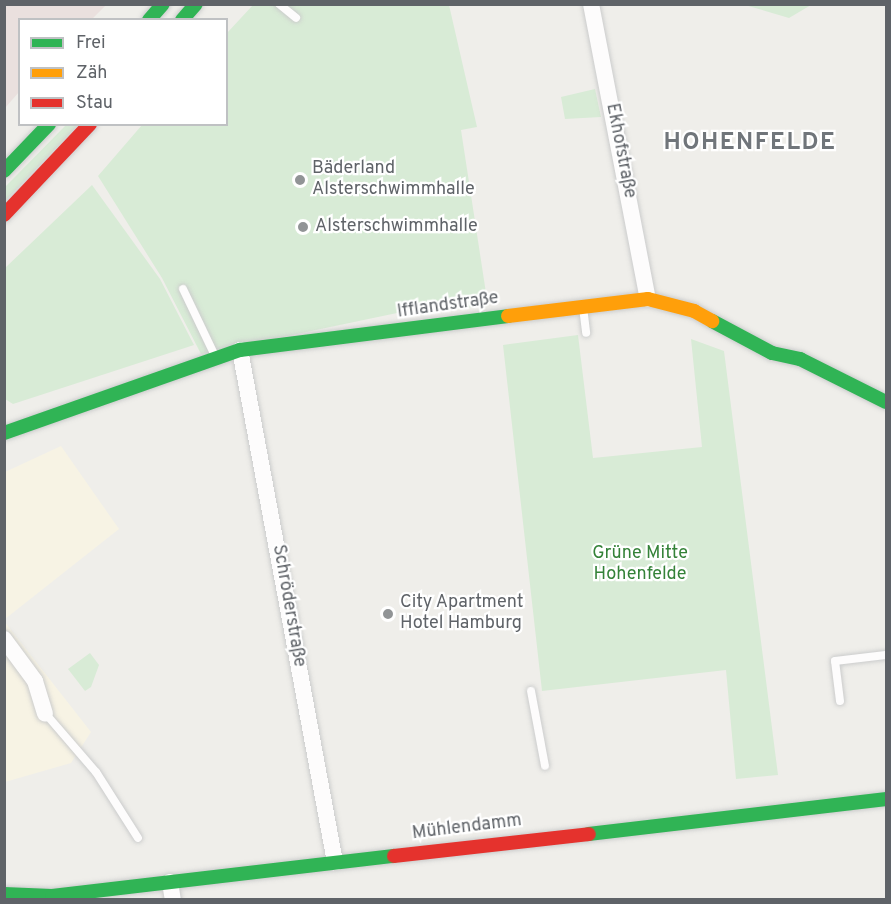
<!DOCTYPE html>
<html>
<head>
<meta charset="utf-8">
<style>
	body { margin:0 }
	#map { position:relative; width:891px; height:904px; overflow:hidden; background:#efeeea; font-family:Overpass,sans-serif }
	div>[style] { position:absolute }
	.commercial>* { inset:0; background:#f7f3e4 }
	.medical>* { inset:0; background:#eae0de }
	.green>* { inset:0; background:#d8ebd6 }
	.roads { filter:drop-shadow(0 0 2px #cbcccc) drop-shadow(0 0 2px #cbcccc) }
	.lane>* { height:8px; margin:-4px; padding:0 4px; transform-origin:4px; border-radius:4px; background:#fdfcfc }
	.street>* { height:16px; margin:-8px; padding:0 8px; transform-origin:8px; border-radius:8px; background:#fdfcfc }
	.fast>* { height:14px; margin:-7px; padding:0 7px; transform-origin:7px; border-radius:7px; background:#30b455 }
	.slow>* { height:14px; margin:-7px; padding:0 7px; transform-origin:7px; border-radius:7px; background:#ff9f0a }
	.jam>* { height:14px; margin:-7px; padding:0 7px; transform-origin:7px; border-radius:7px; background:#e5322d }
	.dots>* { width:16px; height:16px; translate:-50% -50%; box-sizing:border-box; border:3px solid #fff; border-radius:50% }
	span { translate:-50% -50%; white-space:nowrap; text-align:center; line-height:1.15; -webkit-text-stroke:4.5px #fff; paint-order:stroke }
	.street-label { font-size:18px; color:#5f6368 }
	.poi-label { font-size:18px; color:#5f6368 }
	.left { translate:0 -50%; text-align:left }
	.park-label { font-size:18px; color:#348238 }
	.district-label { font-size:24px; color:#70757a; font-weight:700; letter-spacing:1.5px }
	.frame { position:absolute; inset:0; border:6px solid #5f6368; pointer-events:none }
	.legend { position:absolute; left:18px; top:18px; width:210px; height:108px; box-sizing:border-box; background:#fff; border:2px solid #bfc1c3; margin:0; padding:8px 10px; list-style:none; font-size:18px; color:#5f6368 }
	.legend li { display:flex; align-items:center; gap:12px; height:30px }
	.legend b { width:30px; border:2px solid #bfc1c3 }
</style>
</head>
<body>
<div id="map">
	<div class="commercial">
		<i style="clip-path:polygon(61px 446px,119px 529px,5px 619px,5px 472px)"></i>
		<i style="clip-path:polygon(4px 621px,91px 732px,71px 763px,5px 782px)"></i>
	</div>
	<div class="medical">
		<i style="clip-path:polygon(5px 4px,106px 5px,92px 19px,20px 20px,19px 92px,5px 108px)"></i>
	</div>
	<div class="green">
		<i style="clip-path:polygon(253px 5px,449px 5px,477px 127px,461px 130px,488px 306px,397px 313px,201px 354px,162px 278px,98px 176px,142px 125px,226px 124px,227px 33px)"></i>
		<i style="clip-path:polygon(745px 5px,811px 5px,789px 18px)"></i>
		<i style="clip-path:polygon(595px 89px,601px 117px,565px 119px,561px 97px)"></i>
		<i style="clip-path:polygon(66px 125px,78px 125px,5px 201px,5px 187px)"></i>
		<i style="clip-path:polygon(92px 185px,160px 279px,194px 345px,13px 404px,5px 399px,5px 268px)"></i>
		<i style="clip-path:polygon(578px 335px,593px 458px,702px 447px,691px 339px,724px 351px,778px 775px,736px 779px,726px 670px,542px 691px,503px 345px)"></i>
		<i style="clip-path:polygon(90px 653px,99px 665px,91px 687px,85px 691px,68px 669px)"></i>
	</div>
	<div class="roads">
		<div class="lane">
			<i style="left:279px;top:4px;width:22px;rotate:39deg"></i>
			<i style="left:183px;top:289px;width:76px;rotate:64.4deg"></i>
			<i style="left:583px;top:307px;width:26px;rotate:83deg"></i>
			<i style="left:531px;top:691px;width:76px;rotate:79.4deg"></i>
			<i style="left:840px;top:701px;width:40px;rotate:-97.1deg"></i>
			<i style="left:835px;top:661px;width:51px;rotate:-6.7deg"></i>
			<i style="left:45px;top:713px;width:78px;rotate:49.2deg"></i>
			<i style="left:96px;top:772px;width:78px;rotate:57.5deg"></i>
		</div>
		<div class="street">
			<i style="left:591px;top:4px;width:300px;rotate:79.1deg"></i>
			<i style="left:240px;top:350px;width:521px;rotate:79.49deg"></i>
			<i style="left:4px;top:639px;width:52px;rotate:53.6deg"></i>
			<i style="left:35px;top:681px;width:34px;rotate:73deg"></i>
			<i style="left:170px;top:882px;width:18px;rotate:81deg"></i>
		</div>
		<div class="fast">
			<i style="left:149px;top:20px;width:21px;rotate:-49deg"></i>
			<i style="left:182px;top:20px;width:21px;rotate:-49deg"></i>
			<i style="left:4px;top:171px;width:65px;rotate:-46.2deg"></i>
			<i style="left:712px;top:321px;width:68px;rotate:28.1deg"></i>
			<i style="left:772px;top:353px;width:29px;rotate:12deg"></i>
			<i style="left:800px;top:359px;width:96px;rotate:26.6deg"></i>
			<i style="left:4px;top:433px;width:250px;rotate:-19.4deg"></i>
			<i style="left:240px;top:350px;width:270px;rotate:-7.2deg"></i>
			<i style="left:589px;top:834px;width:299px;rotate:-6.7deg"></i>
			<i style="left:4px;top:894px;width:48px;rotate:2.4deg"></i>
			<i style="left:52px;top:896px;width:344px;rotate:-6.7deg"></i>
		</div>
		<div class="slow">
			<i style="left:508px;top:316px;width:141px;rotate:-6.9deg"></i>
			<i style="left:648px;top:299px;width:48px;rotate:14.6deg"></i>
			<i style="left:694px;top:311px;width:21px;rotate:29deg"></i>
		</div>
		<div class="jam">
			<i style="left:4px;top:215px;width:125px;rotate:-46.6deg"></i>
			<i style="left:394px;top:856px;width:196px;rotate:-6.4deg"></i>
		</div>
	</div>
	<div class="dots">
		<i style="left:300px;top:180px;background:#919496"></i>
		<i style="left:303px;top:227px;background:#919496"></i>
		<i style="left:388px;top:614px;background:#919496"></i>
	</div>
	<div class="street-label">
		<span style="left:620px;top:151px;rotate:79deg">Ekhofstraße</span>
		<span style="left:448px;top:306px;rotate:-8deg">Ifflandstraße</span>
		<span style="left:288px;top:606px;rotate:80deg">Schröderstraße</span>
		<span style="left:467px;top:828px;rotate:-7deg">Mühlendamm</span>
	</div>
	<div class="poi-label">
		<span class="left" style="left:312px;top:180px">Bäderland<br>Alsterschwimmhalle</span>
		<span class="left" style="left:315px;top:227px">Alsterschwimmhalle</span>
		<span class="left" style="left:400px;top:614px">City Apartment<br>Hotel Hamburg</span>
	</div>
	<div class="park-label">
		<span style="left:640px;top:565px">Grüne Mitte<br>Hohenfelde</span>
	</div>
	<div class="district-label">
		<span style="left:750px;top:144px">HOHENFELDE</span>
	</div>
	<div class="frame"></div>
	<ul class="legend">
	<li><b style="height:8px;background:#30b455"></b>Frei</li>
	<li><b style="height:8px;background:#ff9f0a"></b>Zäh</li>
	<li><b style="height:8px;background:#e5322d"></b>Stau</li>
	</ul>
</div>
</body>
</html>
